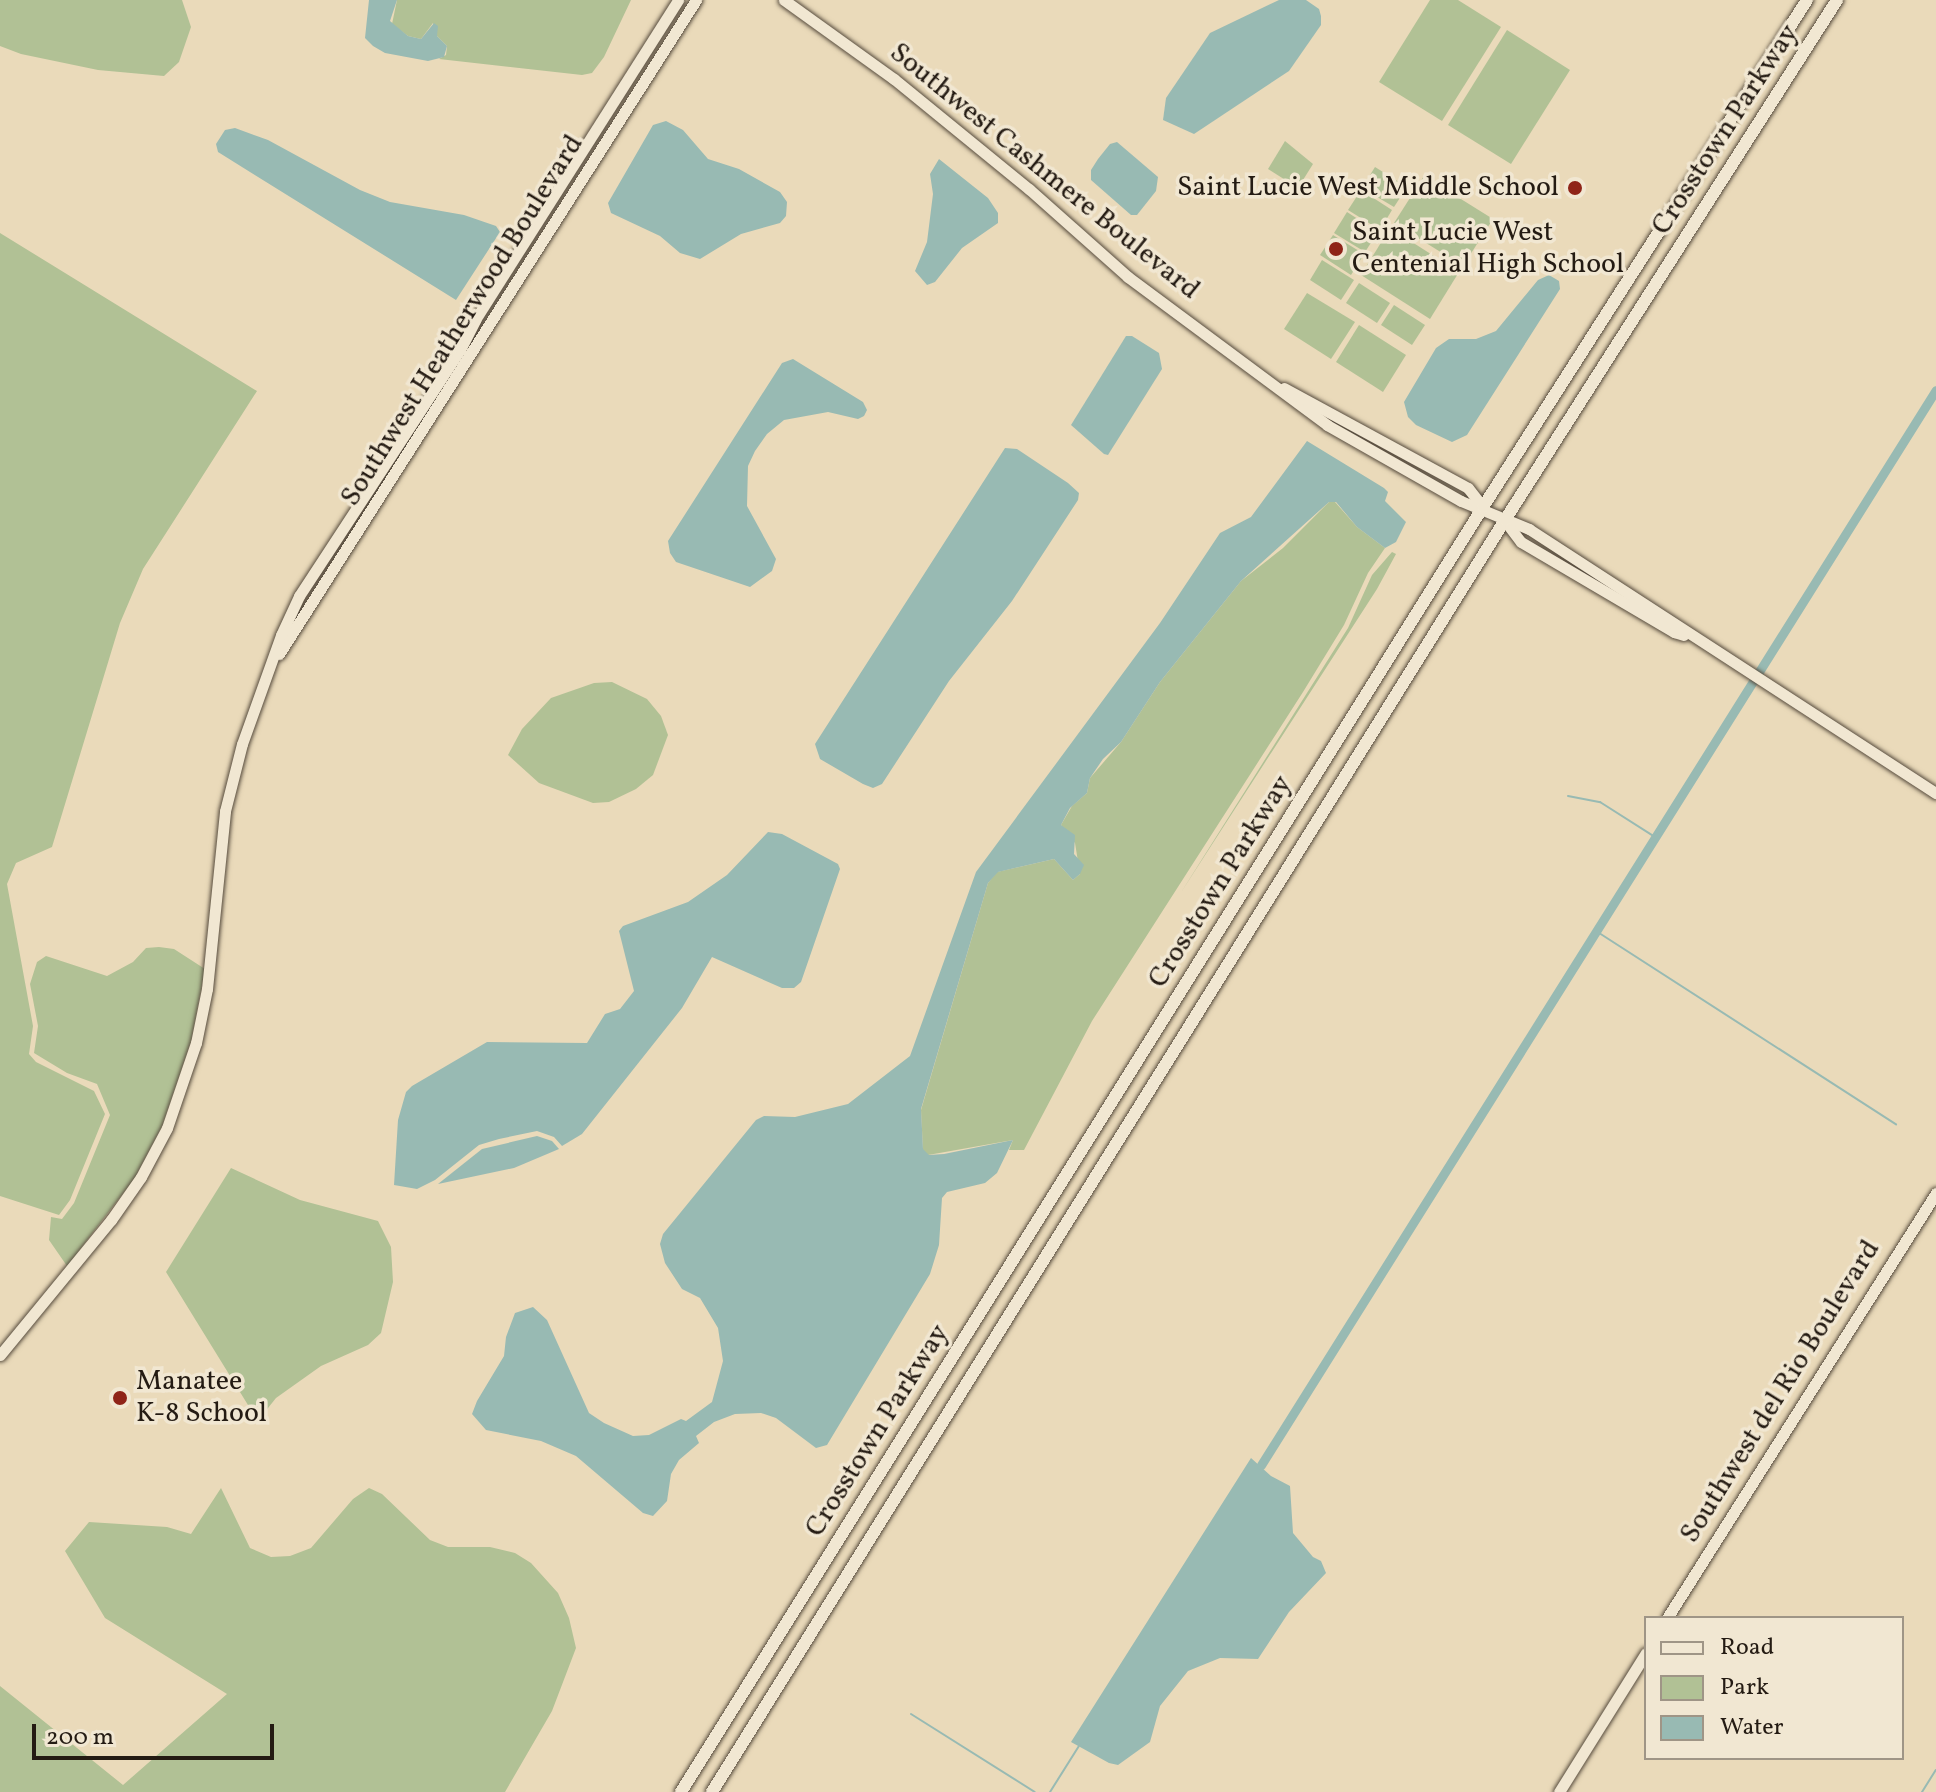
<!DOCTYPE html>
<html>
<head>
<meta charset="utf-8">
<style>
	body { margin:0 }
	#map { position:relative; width:1936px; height:1792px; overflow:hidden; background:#eadaba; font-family:Vollkorn,serif }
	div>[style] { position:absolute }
	.green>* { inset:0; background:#b1c195 }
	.water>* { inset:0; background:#98bab3 }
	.stream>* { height:2px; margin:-1px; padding:0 1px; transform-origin:1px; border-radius:1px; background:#98bab3 }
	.canal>* { height:9px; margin:-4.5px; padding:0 4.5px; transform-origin:4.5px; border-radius:4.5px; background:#98bab3 }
	.roads { filter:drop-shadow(0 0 2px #564b3d) drop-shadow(0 0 2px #564b3d) }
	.tertiary>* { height:11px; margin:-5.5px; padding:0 5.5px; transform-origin:5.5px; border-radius:5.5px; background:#f1e7d2 }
	.secondary>* { height:12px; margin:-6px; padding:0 6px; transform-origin:6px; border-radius:6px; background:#f1e7d2 }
	.dots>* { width:22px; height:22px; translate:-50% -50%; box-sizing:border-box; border:4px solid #f1e7d2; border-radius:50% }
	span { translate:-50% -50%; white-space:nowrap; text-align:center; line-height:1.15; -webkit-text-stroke:7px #f1e7d2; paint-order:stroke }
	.street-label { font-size:28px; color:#241b13 }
	.poi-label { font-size:28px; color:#241b13 }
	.right { translate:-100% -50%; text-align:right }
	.left { translate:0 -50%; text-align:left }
	.legend { position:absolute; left:1644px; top:1616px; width:260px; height:144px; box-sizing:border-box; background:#f1e7d2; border:2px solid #9f9586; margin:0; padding:10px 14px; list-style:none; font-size:24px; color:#241b13 }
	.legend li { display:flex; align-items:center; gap:16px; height:40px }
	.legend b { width:40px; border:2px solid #9f9586 }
	.scale { position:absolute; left:32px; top:1724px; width:242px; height:36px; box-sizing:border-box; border:4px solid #241b13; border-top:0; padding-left:10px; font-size:24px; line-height:28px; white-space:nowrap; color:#241b13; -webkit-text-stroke:6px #f1e7d2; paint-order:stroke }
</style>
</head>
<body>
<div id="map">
	<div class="green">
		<i style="clip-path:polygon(0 0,182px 0,191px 27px,179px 62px,164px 76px,98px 70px,21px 54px,0 46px)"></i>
		<i style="clip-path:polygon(397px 0,631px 0,604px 57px,592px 73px,582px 75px,439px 59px,446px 55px,447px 46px,437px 36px,433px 23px,421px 39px,408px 36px,392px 24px)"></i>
		<i style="clip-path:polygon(1430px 0,1458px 0,1501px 27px,1442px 121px,1379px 82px)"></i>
		<i style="clip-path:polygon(1507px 30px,1570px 70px,1511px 164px,1448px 125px)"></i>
		<i style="clip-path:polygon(1285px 141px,1313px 164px,1298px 188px,1268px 169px)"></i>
		<i style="clip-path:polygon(1375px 167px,1407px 187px,1394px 207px,1362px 188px)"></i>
		<i style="clip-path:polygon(1424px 176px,1493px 219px,1463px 266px,1394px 223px)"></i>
		<i style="clip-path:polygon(1361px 190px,1392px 210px,1380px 230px,1348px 210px)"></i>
		<i style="clip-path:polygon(1347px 212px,1378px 232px,1365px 252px,1334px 233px)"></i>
		<i style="clip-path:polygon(1390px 228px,1459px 272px,1430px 319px,1361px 275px)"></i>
		<i style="clip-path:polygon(0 233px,257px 391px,143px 569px,120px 623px,52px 847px,16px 863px,7px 884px,33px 1026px,29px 1054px,36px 1062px,94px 1091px,105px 1114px,70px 1200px,59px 1215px,0 1196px)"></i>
		<i style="clip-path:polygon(1333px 235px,1364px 254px,1351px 275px,1320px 255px)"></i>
		<i style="clip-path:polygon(1322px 260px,1354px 280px,1341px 300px,1310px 280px)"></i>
		<i style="clip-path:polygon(1359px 283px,1390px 303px,1377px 323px,1346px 303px)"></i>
		<i style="clip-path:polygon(1307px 293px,1355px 322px,1331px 359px,1284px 329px)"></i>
		<i style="clip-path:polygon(1394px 305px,1425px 325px,1412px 345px,1381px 325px)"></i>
		<i style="clip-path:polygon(1359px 325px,1406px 355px,1383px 392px,1336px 362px)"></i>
		<i style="clip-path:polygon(1329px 502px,1335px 502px,1357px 527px,1385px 548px,1368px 573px,1344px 625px,1303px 692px,1092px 1021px,1024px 1150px,1009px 1150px,1013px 1140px,928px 1155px,923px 1150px,921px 1110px,988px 883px,997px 872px,1054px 859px,1073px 880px,1080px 874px,1075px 843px,1061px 825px,1072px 806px,1087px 793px,1090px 778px,1121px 742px,1160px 682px,1241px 581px,1283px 548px)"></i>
		<i style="clip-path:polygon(1392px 552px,1396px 554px,1377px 589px,1180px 894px,1348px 628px,1372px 575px)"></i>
		<i style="clip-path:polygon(612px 682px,647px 699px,661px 716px,668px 735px,653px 775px,636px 789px,609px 802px,593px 803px,539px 783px,508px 755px,522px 729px,551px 698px,594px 683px)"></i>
		<i style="clip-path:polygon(159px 947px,174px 949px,205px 969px,191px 1041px,162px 1126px,134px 1179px,67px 1266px,49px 1240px,51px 1217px,62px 1219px,74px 1203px,110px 1115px,97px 1084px,67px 1073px,34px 1053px,38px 1026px,30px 984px,37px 962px,46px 956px,107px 976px,133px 962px,146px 948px)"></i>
		<i style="clip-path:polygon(231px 1168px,300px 1200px,378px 1221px,391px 1247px,393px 1282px,381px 1333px,368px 1345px,321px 1366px,276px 1398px,256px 1423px,256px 1418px,166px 1272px)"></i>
		<i style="clip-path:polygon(221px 1488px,250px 1548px,271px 1557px,290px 1556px,311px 1548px,353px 1499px,369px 1488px,382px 1494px,430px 1540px,448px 1547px,490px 1547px,515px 1553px,531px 1563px,558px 1593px,569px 1618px,576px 1648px,552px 1711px,505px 1792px,0 1792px,0 1686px,123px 1785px,227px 1694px,105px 1618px,65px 1551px,89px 1522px,167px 1527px,191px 1534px)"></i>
	</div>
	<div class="water">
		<i style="clip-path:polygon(369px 0,397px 0,390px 21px,408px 36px,421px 39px,434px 23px,438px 26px,437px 36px,447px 46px,444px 57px,428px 61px,385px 53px,373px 46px,365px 38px)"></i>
		<i style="clip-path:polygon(1279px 0,1306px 0,1319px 9px,1321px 16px,1321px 25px,1289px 71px,1194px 134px,1163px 120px,1166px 98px,1210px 33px)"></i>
		<i style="clip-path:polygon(666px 121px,683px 130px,708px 159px,739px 169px,780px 192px,787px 202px,786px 216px,780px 223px,741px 234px,700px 259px,680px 253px,660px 236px,611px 213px,608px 203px,653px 125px)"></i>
		<i style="clip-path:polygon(235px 128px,268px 140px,360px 190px,390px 202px,464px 215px,496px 226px,500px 232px,456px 300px,218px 152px,216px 144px,225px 130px)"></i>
		<i style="clip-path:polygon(1117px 142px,1158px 177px,1156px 191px,1137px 215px,1131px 215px,1091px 180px,1091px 170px,1098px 159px,1110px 144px)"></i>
		<i style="clip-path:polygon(939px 159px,988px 198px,998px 213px,998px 223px,962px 248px,935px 282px,927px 285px,915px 271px,927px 242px,933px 194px,930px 174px)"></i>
		<i style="clip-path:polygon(1549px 275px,1559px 281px,1560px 289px,1467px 435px,1452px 442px,1416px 425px,1408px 417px,1404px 402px,1436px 348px,1449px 339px,1476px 339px,1496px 331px,1538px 280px)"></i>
		<i style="clip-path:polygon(1126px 336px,1132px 336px,1159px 353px,1162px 369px,1108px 455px,1104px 454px,1071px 425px)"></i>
		<i style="clip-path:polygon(793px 359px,863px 402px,867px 410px,864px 416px,858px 419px,828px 412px,784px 420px,767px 434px,755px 451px,748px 466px,747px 506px,776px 559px,772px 571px,750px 587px,676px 562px,670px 553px,668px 541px,782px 363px)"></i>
		<i style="clip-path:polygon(1307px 441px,1384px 488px,1388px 492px,1385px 501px,1406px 522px,1396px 542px,1385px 548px,1357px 527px,1336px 502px,1329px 502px,1241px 581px,1160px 682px,1121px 742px,1103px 759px,1090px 778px,1087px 793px,1070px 808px,1061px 825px,1075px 835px,1074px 854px,1084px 865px,1080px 874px,1073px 880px,1054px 859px,998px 872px,988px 883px,921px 1109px,923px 1149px,929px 1155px,944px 1154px,1013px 1140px,997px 1173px,985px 1183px,947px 1192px,942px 1198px,939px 1245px,930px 1274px,827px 1445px,816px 1448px,776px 1418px,761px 1413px,735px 1414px,714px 1422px,696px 1436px,699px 1443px,679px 1460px,671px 1474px,667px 1501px,653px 1516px,643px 1513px,576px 1456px,541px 1441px,486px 1430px,472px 1414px,477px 1401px,504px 1356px,506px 1337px,515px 1313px,533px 1307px,547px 1320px,589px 1413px,604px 1423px,633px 1436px,649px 1435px,681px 1419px,686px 1421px,712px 1402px,723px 1361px,718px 1328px,700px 1298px,682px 1289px,665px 1263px,660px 1244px,663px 1234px,756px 1120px,764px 1116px,795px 1117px,848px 1104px,910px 1056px,976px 872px,1160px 623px,1220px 533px,1251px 517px)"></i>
		<i style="clip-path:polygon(1005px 448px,1017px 449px,1068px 483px,1079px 493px,1078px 500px,1012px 601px,949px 681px,882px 784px,873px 788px,863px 784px,820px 759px,815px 744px)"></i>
		<i style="clip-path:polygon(768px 832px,782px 834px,838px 864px,840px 869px,801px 982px,794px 988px,782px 988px,712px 957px,682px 1008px,582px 1134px,562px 1146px,554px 1137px,537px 1131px,499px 1139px,479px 1145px,435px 1180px,417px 1189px,394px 1185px,398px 1120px,406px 1092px,412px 1086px,487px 1042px,587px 1043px,605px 1014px,620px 1009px,634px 991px,619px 931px,623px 926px,688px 902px,727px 875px)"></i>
		<i style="clip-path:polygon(537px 1136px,552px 1141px,559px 1149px,514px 1168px,438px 1184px,482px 1149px)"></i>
		<i style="clip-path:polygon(1251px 1458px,1271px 1476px,1290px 1486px,1293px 1533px,1313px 1557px,1321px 1561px,1326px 1573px,1289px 1612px,1258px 1659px,1220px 1658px,1188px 1671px,1160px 1706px,1150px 1742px,1118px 1765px,1109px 1763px,1071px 1742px)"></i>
	</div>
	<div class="stream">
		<i style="left:1568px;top:796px;width:33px;rotate:11deg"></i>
		<i style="left:1600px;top:802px;width:65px;rotate:32.5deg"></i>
		<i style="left:1596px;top:931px;width:357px;rotate:32.8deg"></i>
		<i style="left:911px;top:1714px;width:146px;rotate:32.2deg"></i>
		<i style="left:1050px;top:1792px;width:54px;rotate:-57.8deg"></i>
		<i style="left:1922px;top:1792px;width:26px;rotate:-58deg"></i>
	</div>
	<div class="canal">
		<i style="left:1261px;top:1465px;width:1269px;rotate:-57.88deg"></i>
	</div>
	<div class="roads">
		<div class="tertiary">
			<i style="left:784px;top:0;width:135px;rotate:35.7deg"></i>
			<i style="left:894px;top:79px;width:174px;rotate:39.2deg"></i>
			<i style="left:1029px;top:189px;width:132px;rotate:41.6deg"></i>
			<i style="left:1128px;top:277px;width:248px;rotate:36.6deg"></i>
			<i style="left:1327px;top:425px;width:154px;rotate:29.6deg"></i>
			<i style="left:1461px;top:501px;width:74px;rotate:22.4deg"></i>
			<i style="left:1529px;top:529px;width:485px;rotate:33deg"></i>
			<i style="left:1284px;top:388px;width:209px;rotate:28.5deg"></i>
			<i style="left:1468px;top:488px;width:24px;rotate:52deg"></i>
			<i style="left:1505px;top:521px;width:26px;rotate:53deg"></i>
			<i style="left:1521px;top:542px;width:178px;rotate:30.5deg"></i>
			<i style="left:1674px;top:632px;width:10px;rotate:17deg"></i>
			<i style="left:279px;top:654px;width:776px;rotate:-57.48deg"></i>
			<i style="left:0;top:1355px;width:175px;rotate:-50.6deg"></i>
			<i style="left:111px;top:1220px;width:52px;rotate:-55.1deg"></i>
			<i style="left:141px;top:1177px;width:55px;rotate:-62deg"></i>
			<i style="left:167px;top:1128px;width:90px;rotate:-71.2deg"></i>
			<i style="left:196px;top:1043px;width:55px;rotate:-78.5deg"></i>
			<i style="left:207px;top:989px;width:179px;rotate:-84.2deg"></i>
			<i style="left:225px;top:811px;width:69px;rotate:-75.8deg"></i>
			<i style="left:242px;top:744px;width:116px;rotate:-70.3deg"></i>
			<i style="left:281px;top:635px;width:43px;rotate:-65.2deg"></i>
			<i style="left:299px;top:596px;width:294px;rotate:-56.8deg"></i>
			<i style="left:460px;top:350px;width:34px;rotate:-63deg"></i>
			<i style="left:475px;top:320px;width:379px;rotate:-57.6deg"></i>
			<i style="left:1667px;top:1618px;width:503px;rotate:-57.67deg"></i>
			<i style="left:1559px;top:1792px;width:164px;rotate:-58deg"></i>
		</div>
		<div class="secondary">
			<i style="left:681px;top:1792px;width:1515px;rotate:-58.03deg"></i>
			<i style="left:1483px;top:507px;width:602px;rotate:-57.42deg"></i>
			<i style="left:712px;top:1792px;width:1499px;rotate:-58.06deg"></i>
			<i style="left:1505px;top:520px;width:617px;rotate:-57.44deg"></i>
		</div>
	</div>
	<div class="dots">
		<i style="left:1575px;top:188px;background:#8f2418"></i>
		<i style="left:1336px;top:249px;background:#8f2418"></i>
		<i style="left:120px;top:1398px;background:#8f2418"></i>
	</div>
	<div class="street-label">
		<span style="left:1726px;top:130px;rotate:-57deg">Crosstown Parkway</span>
		<span style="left:1044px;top:172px;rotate:39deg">Southwest Cashmere Boulevard</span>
		<span style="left:463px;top:321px;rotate:-58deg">Southwest Heatherwood Boulevard</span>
		<span style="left:1221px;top:882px;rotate:-58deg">Crosstown Parkway</span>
		<span style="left:1781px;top:1392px;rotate:-58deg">Southwest del Rio Boulevard</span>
		<span style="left:878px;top:1431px;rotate:-58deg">Crosstown Parkway</span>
	</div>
	<div class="poi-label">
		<span class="right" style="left:1559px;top:188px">Saint Lucie West Middle School</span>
		<span class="left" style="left:1352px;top:249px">Saint Lucie West<br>Centenial High School</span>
		<span class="left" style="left:136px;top:1398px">Manatee<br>K-8 School</span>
	</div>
	<ul class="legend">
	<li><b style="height:10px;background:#f1e7d2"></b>Road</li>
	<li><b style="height:22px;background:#b1c195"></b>Park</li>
	<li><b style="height:22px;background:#98bab3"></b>Water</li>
	</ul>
	<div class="scale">200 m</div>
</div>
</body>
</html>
